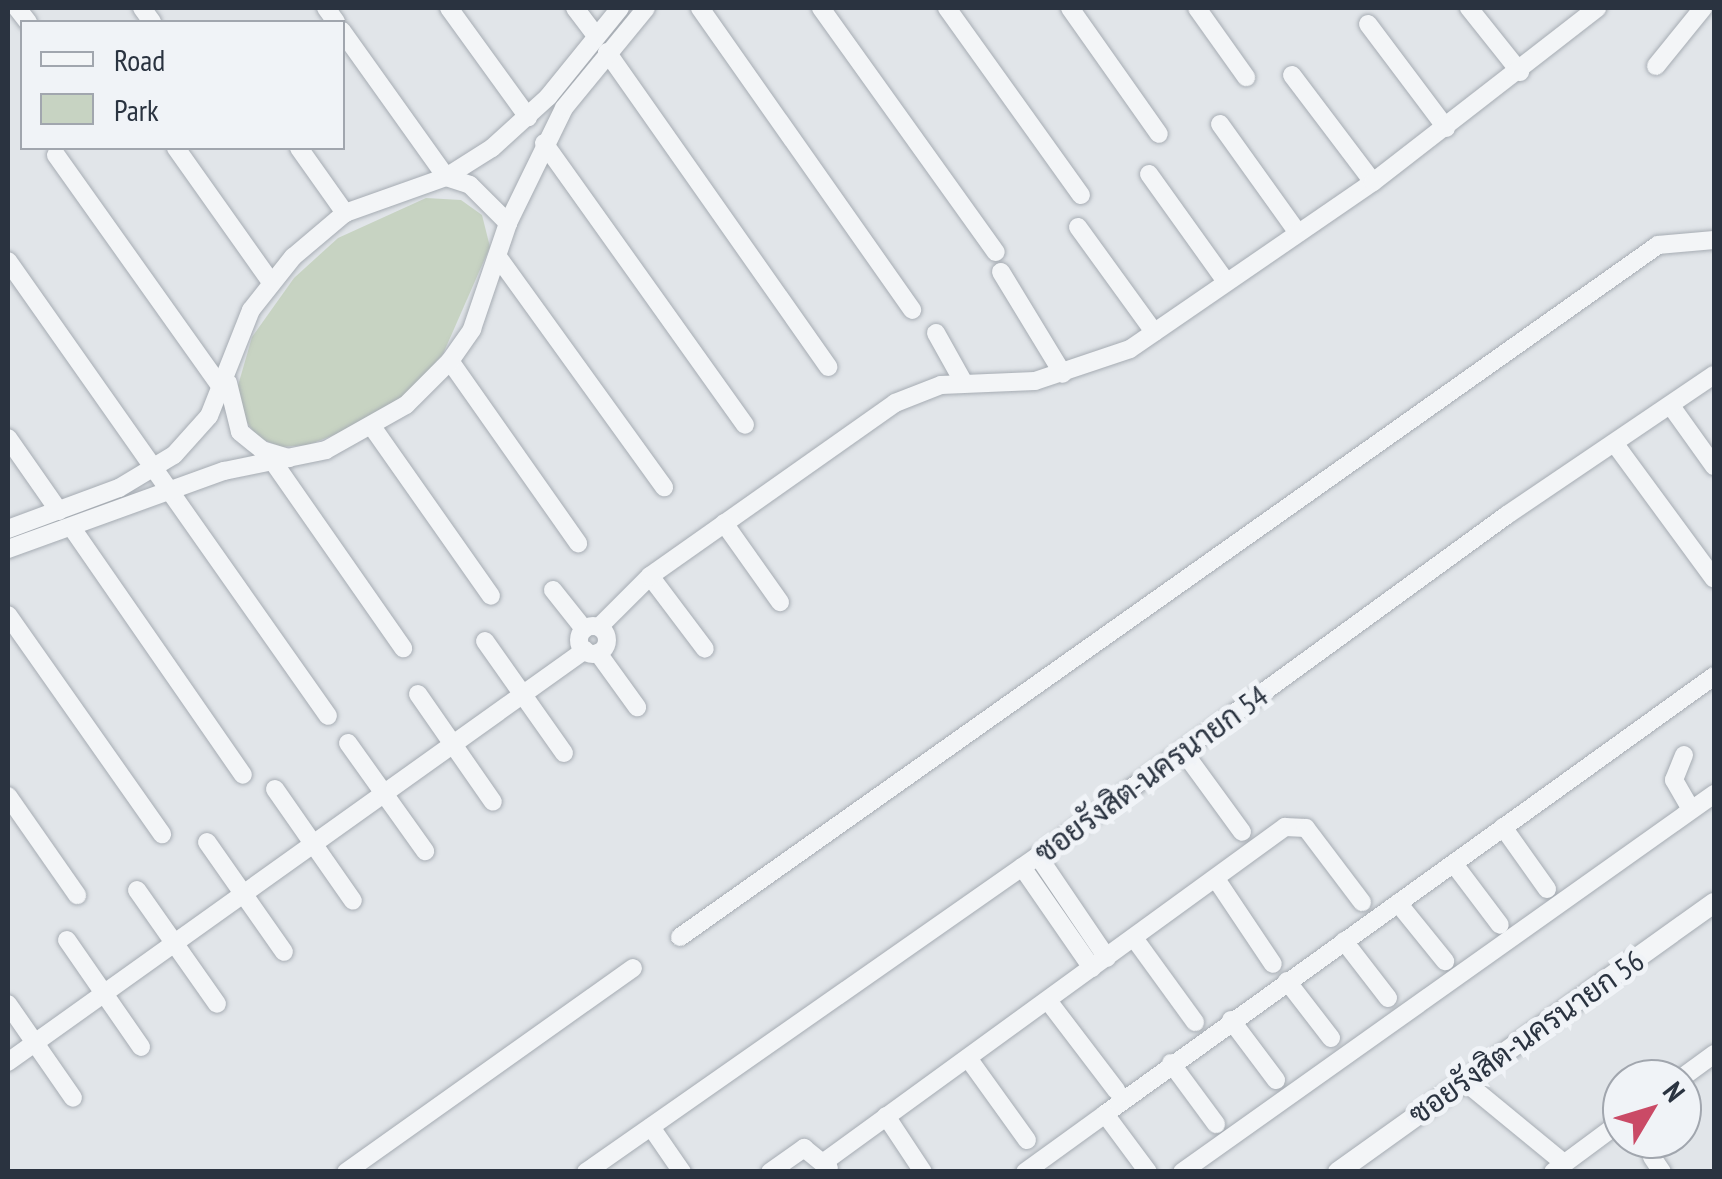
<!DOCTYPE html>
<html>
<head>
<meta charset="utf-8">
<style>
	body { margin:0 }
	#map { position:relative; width:1722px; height:1179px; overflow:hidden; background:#e1e5e9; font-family:"PT Sans Narrow",Sarabun,sans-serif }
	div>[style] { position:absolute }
	.green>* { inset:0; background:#c7d3c2 }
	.roads { filter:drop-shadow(0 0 2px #a6acb3) drop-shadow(0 0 2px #a6acb3) }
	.minor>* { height:18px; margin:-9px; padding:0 9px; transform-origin:9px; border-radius:9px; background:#f3f5f7 }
	.minor>.ring { margin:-9px; padding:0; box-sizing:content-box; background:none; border:18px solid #f3f5f7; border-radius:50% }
	.tertiary>* { height:20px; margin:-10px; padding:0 10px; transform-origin:10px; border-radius:10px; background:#f3f5f7 }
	span { translate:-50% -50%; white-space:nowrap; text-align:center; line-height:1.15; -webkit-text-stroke:10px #f0f3f7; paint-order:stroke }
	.street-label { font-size:30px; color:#2a3340 }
	.frame { position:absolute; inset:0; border:10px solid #2a3340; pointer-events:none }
	.legend { position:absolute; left:20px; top:20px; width:325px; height:130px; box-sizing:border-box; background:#f0f3f7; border:2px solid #a1a6ae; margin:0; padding:12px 18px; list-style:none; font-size:30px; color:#2a3340 }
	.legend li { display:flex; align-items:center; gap:20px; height:50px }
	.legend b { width:50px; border:2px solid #a1a6ae }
	.north { position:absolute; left:1602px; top:1059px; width:100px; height:100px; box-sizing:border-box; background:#f0f3f7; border:2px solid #a1a6ae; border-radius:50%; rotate:52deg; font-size:28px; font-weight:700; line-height:40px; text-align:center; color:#2a3340 }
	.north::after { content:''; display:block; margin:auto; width:35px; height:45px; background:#ca4a66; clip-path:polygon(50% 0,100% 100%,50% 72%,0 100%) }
</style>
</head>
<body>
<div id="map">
	<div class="green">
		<i style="clip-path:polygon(426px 198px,461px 200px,482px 215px,490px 247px,443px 354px,407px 394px,352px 428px,308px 445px,281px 447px,257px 437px,244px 418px,237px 389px,252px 337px,294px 278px,338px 238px)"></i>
	</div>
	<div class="roads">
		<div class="minor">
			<i style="left:17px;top:8px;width:18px;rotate:52deg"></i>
			<i style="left:142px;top:8px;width:17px;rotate:54deg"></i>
			<i style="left:326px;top:8px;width:17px;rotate:54deg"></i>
			<i style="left:449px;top:8px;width:135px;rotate:54.1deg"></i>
			<i style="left:575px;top:8px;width:35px;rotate:53deg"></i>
			<i style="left:700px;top:8px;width:369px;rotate:54.9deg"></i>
			<i style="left:821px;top:8px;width:300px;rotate:54.4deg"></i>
			<i style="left:947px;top:8px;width:230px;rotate:54.4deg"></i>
			<i style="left:1070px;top:8px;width:154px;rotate:54.8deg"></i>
			<i style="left:1197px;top:8px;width:85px;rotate:54.6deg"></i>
			<i style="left:1469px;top:8px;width:82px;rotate:51.4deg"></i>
			<i style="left:1368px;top:24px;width:130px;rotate:53.1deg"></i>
			<i style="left:342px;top:31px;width:179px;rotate:54.5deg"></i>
			<i style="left:446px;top:177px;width:25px;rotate:18deg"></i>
			<i style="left:470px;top:185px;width:54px;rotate:45deg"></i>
			<i style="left:607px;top:52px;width:385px;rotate:54.9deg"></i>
			<i style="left:1656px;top:66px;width:75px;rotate:-51deg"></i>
			<i style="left:1292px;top:75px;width:134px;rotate:52.9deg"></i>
			<i style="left:1220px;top:124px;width:130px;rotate:54.4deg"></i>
			<i style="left:544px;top:143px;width:346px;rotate:54.5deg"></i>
			<i style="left:176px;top:148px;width:163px;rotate:54.7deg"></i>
			<i style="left:299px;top:148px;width:80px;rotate:54.7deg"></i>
			<i style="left:56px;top:155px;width:288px;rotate:54.6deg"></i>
			<i style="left:1149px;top:174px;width:130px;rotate:54.4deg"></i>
			<i style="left:1078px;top:227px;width:130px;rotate:54.1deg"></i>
			<i style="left:498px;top:257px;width:284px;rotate:54.2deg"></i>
			<i style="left:8px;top:261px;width:556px;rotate:54.88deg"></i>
			<i style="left:1001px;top:272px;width:119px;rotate:58.7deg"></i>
			<i style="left:936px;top:333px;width:57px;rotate:60.8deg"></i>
			<i style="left:450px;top:361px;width:223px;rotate:54.9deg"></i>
			<i style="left:228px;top:383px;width:50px;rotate:76.2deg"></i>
			<i style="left:240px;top:432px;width:28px;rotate:39deg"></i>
			<i style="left:262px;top:450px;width:28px;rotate:17deg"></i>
			<i style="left:1671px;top:406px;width:74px;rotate:54.4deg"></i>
			<i style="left:373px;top:428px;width:205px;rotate:54.9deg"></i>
			<i style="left:8px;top:438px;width:89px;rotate:55.1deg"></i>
			<i style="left:1615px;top:444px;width:167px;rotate:53.7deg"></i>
			<i style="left:274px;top:463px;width:226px;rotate:55.1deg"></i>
			<i style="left:724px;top:523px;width:97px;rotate:54.7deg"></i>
			<i style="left:72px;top:528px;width:300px;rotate:55.3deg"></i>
			<i style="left:8px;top:529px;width:118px;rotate:-20.3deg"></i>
			<i style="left:119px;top:488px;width:64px;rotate:-31deg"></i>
			<i style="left:174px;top:455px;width:52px;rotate:-48.1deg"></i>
			<i style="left:209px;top:416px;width:114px;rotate:-68.4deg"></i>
			<i style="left:251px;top:310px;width:68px;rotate:-51.6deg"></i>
			<i style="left:293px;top:257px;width:68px;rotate:-40.2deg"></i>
			<i style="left:345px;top:213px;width:107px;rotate:-19.6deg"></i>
			<i style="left:446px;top:177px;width:54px;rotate:-32.2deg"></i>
			<i style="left:492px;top:148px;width:76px;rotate:-42.3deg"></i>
			<i style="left:548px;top:97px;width:114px;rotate:-51deg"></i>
			<i style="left:8px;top:549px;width:230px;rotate:-19.9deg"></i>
			<i style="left:224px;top:471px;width:104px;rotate:-11.6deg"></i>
			<i style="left:326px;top:450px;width:92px;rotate:-29.4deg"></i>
			<i style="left:406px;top:405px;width:62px;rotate:-45deg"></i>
			<i style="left:450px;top:361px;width:39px;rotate:-55deg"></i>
			<i style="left:472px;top:329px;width:112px;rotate:-71.2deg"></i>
			<i style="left:508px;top:223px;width:128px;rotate:-64deg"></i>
			<i style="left:564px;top:108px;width:129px;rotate:-50.6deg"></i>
			<i style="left:650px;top:576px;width:91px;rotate:53deg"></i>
			<i style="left:553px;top:590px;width:50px;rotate:51.5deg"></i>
			<i style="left:8px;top:615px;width:268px;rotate:54.9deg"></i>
			<i class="ring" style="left:579px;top:626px;width:10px;height:10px"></i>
			<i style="left:599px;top:627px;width:72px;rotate:-45deg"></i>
			<i style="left:650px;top:576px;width:300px;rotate:-35.2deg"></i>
			<i style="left:895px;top:403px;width:49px;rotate:-21.4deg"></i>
			<i style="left:941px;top:385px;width:94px;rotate:-2.4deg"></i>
			<i style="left:1035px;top:381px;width:100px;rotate:-18.6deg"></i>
			<i style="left:1130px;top:349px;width:295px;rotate:-34.5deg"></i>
			<i style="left:1373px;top:182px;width:284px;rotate:-37.8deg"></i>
			<i style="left:485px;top:641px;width:137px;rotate:54.8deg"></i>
			<i style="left:598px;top:653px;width:67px;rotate:54.2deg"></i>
			<i style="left:418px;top:694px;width:131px;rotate:55.2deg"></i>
			<i style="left:348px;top:743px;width:133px;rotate:54.5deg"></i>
			<i style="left:1183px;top:751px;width:100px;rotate:53.9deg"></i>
			<i style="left:1684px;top:755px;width:27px;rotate:112deg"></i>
			<i style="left:1674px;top:780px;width:34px;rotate:60deg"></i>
			<i style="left:275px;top:789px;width:136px;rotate:55.1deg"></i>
			<i style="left:8px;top:796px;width:121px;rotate:55.1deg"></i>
			<i style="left:1503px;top:827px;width:76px;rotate:54.6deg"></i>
			<i style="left:207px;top:842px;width:134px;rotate:55deg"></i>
			<i style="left:1038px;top:856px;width:123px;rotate:55.9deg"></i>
			<i style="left:1454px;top:864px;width:76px;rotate:53deg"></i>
			<i style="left:1022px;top:867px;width:123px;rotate:55.3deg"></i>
			<i style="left:1216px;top:879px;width:102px;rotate:56.2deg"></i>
			<i style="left:137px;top:890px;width:139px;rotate:54.9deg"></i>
			<i style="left:1398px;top:903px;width:75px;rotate:51deg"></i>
			<i style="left:680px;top:937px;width:1198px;rotate:-35.28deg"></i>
			<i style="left:1658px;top:245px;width:56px;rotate:-5.1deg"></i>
			<i style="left:1134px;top:938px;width:104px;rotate:54deg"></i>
			<i style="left:67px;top:940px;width:130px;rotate:55.3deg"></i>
			<i style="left:1344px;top:941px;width:72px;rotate:52.3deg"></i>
			<i style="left:1287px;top:981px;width:72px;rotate:52.3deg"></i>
			<i style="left:1049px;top:1002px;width:111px;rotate:52.7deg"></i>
			<i style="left:8px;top:1004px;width:114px;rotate:55.3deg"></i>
			<i style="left:1231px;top:1020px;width:75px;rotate:53.1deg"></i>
			<i style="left:968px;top:1058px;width:101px;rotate:54.3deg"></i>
			<i style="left:8px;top:1062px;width:709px;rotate:-35.53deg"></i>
			<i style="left:1171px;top:1063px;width:76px;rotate:53.6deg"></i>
			<i style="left:1680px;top:1079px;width:42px;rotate:-36.3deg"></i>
			<i style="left:1464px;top:1081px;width:129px;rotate:39.4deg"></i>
			<i style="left:1105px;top:1114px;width:750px;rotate:-35.72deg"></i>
			<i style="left:886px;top:1116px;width:67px;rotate:56.5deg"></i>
			<i style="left:651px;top:1127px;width:55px;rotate:55.4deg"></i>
			<i style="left:1652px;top:1157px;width:18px;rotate:56deg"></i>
			<i style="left:824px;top:1162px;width:570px;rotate:-36.01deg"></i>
			<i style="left:1285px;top:827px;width:21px;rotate:3deg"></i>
			<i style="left:1306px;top:828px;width:93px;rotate:52.9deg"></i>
			<i style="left:346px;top:1172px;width:352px;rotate:-35.4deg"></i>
			<i style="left:586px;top:1172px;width:552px;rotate:-34.96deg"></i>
			<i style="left:1038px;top:856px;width:580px;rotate:-36.02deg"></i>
			<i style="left:1507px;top:515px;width:250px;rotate:-34.1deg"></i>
			<i style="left:770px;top:1172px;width:42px;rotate:-35.2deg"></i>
			<i style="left:804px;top:1148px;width:32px;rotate:39deg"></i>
			<i style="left:1025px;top:1172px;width:99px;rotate:-35.9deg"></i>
			<i style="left:1105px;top:1114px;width:72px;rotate:53.4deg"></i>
			<i style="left:1182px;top:1172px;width:653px;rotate:-35.39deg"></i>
			<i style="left:1553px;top:1172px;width:86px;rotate:-36.5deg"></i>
		</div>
		<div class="tertiary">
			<i style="left:1338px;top:1172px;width:462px;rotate:-35.6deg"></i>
		</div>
	</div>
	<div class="street-label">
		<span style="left:1151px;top:774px;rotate:-36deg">ซอยรังสิต-นครนายก 54</span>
		<span style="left:1526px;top:1037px;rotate:-35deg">ซอยรังสิต-นครนายก 56</span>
	</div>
	<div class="frame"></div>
	<ul class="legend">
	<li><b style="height:12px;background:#f3f5f7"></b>Road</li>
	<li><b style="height:28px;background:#c7d3c2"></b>Park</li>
	</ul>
	<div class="north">N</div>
</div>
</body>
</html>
